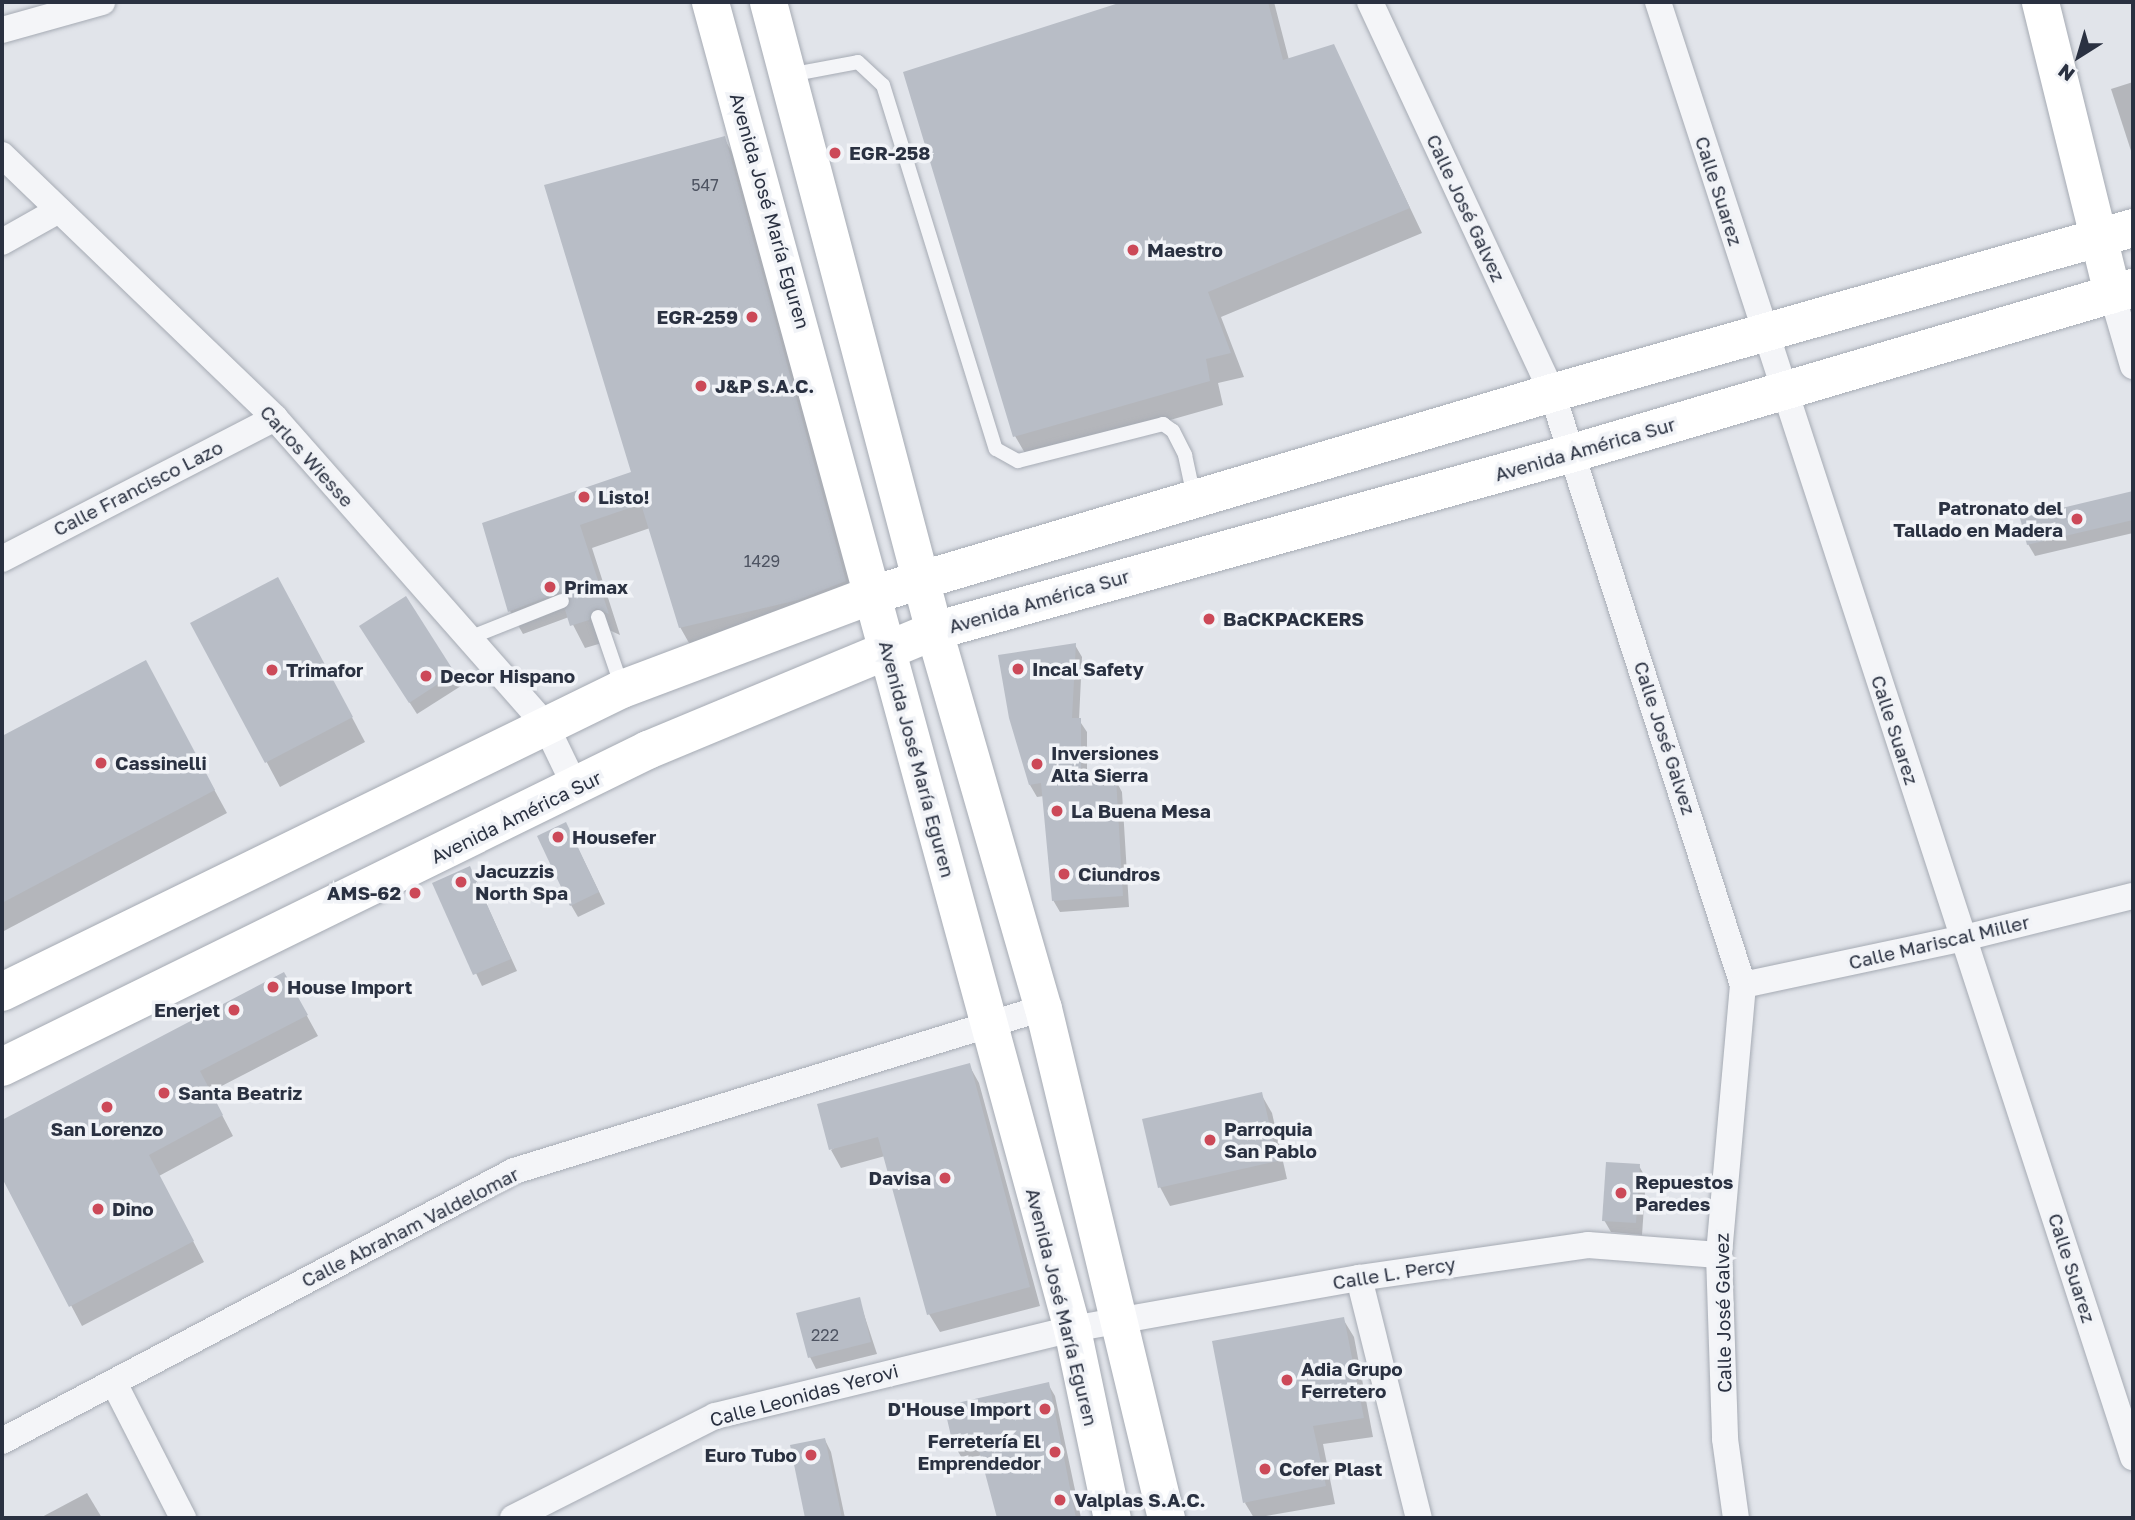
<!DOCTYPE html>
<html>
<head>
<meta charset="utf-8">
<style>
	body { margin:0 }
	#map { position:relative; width:2135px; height:1520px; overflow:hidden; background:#e1e4ea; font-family:"Golos Text",sans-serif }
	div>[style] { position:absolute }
	.shadow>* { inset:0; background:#0003 }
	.building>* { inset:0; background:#b8bdc6 }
	.roads { filter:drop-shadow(0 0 2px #a6abb4) drop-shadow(0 0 2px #a6abb4) }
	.lane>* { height:14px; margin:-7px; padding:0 7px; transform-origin:7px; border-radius:7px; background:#f4f5f8 }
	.street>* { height:26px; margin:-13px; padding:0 13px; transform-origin:13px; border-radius:13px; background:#f4f5f8 }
	.secondary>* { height:37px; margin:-18.5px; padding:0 18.5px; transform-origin:18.5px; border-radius:18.5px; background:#fff }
	.primary>* { height:38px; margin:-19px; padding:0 19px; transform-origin:19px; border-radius:19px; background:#fff }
	.dots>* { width:19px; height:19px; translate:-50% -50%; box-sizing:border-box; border:4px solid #f1f3f7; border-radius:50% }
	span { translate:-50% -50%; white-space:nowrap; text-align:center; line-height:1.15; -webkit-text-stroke:7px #f1f3f7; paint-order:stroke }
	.number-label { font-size:16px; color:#4e5462 }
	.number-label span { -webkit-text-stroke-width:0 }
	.poi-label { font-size:19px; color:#2a3141; font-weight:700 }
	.left { translate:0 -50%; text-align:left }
	.right { translate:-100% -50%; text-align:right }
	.street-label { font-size:19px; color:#2a3141 }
	.frame { position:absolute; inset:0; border:4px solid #2a3141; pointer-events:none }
	.north { position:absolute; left:2044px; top:21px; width:70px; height:70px; -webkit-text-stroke:5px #f1f3f7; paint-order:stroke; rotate:217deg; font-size:19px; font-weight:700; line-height:28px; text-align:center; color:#2a3141 }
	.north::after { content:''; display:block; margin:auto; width:24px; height:32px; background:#2a3141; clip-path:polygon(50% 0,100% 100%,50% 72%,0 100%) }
</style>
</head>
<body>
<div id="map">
	<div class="shadow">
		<i style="clip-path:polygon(1128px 2px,1274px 2px,1289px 60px,1333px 46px,1422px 233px,1221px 317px,1244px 377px,1218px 383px,1223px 405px,1029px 460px,1015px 436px,905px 73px)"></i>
		<i style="clip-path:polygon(2133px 82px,2133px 157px,2111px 89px)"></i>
		<i style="clip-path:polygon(724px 138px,737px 161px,858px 604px,693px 650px,680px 627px,650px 528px,592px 548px,620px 635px,609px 630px,602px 643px,585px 648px,569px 617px,523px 634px,510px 611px,484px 524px,633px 473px)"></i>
		<i style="clip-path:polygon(2132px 493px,2133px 533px,2035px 556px,2028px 544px)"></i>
		<i style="clip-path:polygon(406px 599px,461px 686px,417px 714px,368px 638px)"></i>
		<i style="clip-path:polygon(292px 604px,365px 742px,280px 787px,193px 624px)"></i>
		<i style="clip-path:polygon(1075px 645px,1082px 657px,1079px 720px,1087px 732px,1087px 782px,1115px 779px,1122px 792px,1129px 907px,1060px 912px,1053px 900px,1044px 796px,1037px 797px,1030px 785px)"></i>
		<i style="clip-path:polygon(145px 663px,227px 813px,2px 932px,2px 738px)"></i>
		<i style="clip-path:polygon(572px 836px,605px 904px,578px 917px,571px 905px)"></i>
		<i style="clip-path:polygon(476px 881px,517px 971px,482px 986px,434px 884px)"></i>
		<i style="clip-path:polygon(284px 974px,318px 1036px,210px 1092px,233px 1136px,159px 1176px,204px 1262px,82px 1326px,2px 1175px,2px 1121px)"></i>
		<i style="clip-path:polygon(969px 1065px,979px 1083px,1040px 1306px,940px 1332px,929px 1314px,885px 1156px,841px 1168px,831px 1150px)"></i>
		<i style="clip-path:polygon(1261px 1094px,1272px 1113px,1287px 1179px,1170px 1206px,1160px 1187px)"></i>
		<i style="clip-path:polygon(1639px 1166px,1646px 1178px,1642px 1235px,1611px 1232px,1604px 1220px)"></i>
		<i style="clip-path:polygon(859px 1299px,877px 1354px,816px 1369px,810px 1357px)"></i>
		<i style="clip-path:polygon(1343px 1319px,1354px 1337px,1373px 1437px,1323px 1444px,1335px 1504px,1254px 1518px,1245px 1503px)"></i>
		<i style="clip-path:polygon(1048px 1384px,1055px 1396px,1081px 1518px,998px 1518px,982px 1455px,963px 1460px,956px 1448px)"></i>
		<i style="clip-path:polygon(825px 1440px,831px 1452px,845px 1518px,807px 1518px,792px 1446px)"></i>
		<i style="clip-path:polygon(87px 1493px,102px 1518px,40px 1518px)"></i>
	</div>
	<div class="building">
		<i style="clip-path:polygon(1122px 2px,1268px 2px,1283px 60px,1334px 44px,1410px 208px,1208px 292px,1231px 353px,1206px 359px,1210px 381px,1013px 437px,903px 72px)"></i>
		<i style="clip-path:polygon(725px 136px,846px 581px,798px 600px,679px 628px,641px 504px,580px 525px,609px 614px,596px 608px,589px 620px,570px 626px,565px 610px,571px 598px,563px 591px,508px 612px,482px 523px,631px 472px,544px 185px)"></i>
		<i style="clip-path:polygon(2133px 491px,2133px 520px,2027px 545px,2020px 518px)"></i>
		<i style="clip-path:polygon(278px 577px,353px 717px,265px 763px,190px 623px)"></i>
		<i style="clip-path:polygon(406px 596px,455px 673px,409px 703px,359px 626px)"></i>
		<i style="clip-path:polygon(1076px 643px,1072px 718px,1081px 718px,1081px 780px,1116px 778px,1123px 896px,1052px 901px,1041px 783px,1029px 785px,1009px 718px,998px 655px)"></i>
		<i style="clip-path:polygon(146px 660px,215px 790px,2px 903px,2px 736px)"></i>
		<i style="clip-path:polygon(566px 822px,599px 892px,570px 906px,537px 836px)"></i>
		<i style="clip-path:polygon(470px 866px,511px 959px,473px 975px,432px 883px)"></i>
		<i style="clip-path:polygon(284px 972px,308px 1015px,200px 1071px,223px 1115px,149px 1155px,194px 1241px,69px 1307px,2px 1178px,2px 1120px)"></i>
		<i style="clip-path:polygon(970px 1063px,1030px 1287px,927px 1315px,878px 1137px,829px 1150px,817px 1104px)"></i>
		<i style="clip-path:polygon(1262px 1092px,1278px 1161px,1158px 1188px,1142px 1119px)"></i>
		<i style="clip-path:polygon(1606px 1162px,1640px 1164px,1636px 1223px,1602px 1221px)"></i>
		<i style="clip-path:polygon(860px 1297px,871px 1342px,808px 1358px,796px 1313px)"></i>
		<i style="clip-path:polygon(1344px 1317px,1364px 1418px,1313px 1426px,1326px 1486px,1243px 1503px,1212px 1341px)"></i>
		<i style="clip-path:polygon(1049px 1382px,1076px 1518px,997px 1518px,977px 1443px,954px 1449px,944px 1406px)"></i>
		<i style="clip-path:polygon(825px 1438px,842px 1518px,805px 1518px,790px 1445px)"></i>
	</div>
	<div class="roads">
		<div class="lane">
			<i style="left:789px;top:75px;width:70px;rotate:-10.7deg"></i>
			<i style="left:858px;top:62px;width:34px;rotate:43deg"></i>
			<i style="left:883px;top:85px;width:381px;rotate:72.8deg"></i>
			<i style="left:996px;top:449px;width:25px;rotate:29deg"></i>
			<i style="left:1018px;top:461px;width:150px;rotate:-14.3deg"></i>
			<i style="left:1163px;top:424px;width:12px;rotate:35deg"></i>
			<i style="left:1173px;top:431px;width:27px;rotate:63deg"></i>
			<i style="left:1185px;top:455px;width:43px;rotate:77.9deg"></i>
			<i style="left:598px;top:617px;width:74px;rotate:71.1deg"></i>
			<i style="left:469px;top:638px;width:100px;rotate:-21.7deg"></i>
		</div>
		<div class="street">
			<i style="left:1370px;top:2px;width:431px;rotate:65deg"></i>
			<i style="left:1552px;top:393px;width:622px;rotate:72.12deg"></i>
			<i style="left:1743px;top:985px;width:271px;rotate:95.1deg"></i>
			<i style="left:1719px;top:1255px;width:184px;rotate:88.1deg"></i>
			<i style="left:1725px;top:1439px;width:80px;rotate:82.1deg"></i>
			<i style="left:1658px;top:2px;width:1531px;rotate:71.92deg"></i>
			<i style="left:2px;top:30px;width:104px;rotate:-15.6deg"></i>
			<i style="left:2px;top:155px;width:379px;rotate:43.9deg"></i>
			<i style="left:275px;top:418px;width:408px;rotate:48.6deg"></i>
			<i style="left:545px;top:724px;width:71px;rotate:64.2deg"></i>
			<i style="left:2px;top:242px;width:65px;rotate:-29.3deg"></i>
			<i style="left:2112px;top:294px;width:75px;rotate:73.7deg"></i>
			<i style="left:2px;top:559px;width:307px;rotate:-27.3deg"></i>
			<i style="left:1743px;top:985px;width:226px;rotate:-12deg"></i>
			<i style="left:1964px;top:938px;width:174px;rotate:-14deg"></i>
			<i style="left:1359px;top:1278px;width:247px;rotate:76deg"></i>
			<i style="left:114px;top:1383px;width:152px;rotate:62.9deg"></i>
			<i style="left:2px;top:1441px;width:579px;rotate:-27.8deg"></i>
			<i style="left:514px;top:1171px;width:554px;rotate:-17.13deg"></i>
			<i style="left:513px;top:1518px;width:226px;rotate:-26.8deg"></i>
			<i style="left:715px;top:1416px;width:367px;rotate:-13.7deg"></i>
			<i style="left:1072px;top:1329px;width:291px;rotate:-10.1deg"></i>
			<i style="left:1359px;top:1278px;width:231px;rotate:-8.2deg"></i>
			<i style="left:1588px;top:1245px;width:131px;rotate:4.4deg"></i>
		</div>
		<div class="secondary">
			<i style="left:710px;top:2px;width:1375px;rotate:74.74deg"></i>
			<i style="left:1072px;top:1329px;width:193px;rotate:78.1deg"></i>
			<i style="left:768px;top:2px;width:651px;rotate:75.22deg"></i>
			<i style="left:934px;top:631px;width:392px;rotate:73.9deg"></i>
			<i style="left:1043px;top:1008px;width:525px;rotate:76.44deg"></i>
			<i style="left:2040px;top:2px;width:301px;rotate:76.1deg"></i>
		</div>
		<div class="primary">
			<i style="left:2px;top:992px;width:690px;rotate:-26.05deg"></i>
			<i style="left:622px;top:689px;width:270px;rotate:-20.6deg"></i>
			<i style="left:875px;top:594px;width:706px;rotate:-16.54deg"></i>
			<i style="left:1552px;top:393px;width:604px;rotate:-15.85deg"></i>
			<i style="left:2px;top:1067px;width:720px;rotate:-26.14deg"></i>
			<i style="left:648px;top:750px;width:310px;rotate:-22.6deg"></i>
			<i style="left:934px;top:631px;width:663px;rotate:-15.57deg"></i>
			<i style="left:1573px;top:453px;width:584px;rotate:-16.42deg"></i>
		</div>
	</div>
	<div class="dots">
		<i style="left:835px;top:153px;background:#cc4958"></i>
		<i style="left:1133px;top:250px;background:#cc4958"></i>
		<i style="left:752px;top:317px;background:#cc4958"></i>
		<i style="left:701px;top:386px;background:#cc4958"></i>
		<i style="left:584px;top:497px;background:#cc4958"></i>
		<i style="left:2077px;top:519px;background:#cc4958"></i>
		<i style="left:550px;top:587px;background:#cc4958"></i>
		<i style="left:1209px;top:619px;background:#cc4958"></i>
		<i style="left:1018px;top:669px;background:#cc4958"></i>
		<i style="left:272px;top:670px;background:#cc4958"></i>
		<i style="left:426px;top:676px;background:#cc4958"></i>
		<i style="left:101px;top:763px;background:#cc4958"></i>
		<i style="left:1037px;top:764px;background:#cc4958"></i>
		<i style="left:1057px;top:811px;background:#cc4958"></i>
		<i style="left:558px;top:837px;background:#cc4958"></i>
		<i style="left:1064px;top:874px;background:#cc4958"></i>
		<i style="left:461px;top:882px;background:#cc4958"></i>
		<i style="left:415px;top:893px;background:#cc4958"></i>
		<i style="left:273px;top:987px;background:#cc4958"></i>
		<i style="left:234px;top:1010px;background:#cc4958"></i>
		<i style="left:164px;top:1093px;background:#cc4958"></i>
		<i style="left:107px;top:1107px;background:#cc4958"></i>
		<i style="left:1210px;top:1140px;background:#cc4958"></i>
		<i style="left:945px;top:1178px;background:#cc4958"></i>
		<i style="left:1621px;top:1193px;background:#cc4958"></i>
		<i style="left:98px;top:1209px;background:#cc4958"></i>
		<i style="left:1287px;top:1380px;background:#cc4958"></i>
		<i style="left:1045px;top:1409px;background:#cc4958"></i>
		<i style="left:1055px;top:1452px;background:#cc4958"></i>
		<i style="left:811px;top:1455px;background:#cc4958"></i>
		<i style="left:1265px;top:1469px;background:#cc4958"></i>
		<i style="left:1060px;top:1500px;background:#cc4958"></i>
	</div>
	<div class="number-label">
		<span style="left:705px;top:185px">547</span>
		<span style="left:762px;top:561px">1429</span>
		<span style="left:825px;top:1335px">222</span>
	</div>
	<div class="poi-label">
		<span class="left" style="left:849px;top:153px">EGR-258</span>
		<span class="left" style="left:1147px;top:250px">Maestro</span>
		<span class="right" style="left:738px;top:317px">EGR-259</span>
		<span class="left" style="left:715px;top:386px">J&amp;P S.A.C.</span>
		<span class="left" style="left:598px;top:497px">Listo!</span>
		<span class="right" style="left:2063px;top:519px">Patronato del<br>Tallado en Madera</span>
		<span class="left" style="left:564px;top:587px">Primax</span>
		<span class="left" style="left:1223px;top:619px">BaCKPACKERS</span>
		<span class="left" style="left:1032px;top:669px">Incal Safety</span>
		<span class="left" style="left:286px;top:670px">Trimafor</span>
		<span class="left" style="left:440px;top:676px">Decor Hispano</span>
		<span class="left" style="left:1051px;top:764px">Inversiones<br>Alta Sierra</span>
		<span class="left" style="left:115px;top:763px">Cassinelli</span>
		<span class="left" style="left:1071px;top:811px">La Buena Mesa</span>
		<span class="left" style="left:572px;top:837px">Housefer</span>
		<span class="left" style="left:475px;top:882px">Jacuzzis<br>North Spa</span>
		<span class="left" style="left:1078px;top:874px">Ciundros</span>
		<span class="right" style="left:401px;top:893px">AMS-62</span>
		<span class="left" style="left:287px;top:987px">House Import</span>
		<span class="right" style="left:220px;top:1010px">Enerjet</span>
		<span class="left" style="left:178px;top:1093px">Santa Beatriz</span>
		<span style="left:107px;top:1129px">San Lorenzo</span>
		<span class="left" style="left:1224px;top:1140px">Parroquia<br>San Pablo</span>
		<span class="right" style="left:931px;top:1178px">Davisa</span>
		<span class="left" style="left:1635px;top:1193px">Repuestos<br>Paredes</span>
		<span class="left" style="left:112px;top:1209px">Dino</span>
		<span class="left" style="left:1301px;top:1380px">Adia Grupo<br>Ferretero</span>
		<span class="right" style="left:1031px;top:1409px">D'House Import</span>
		<span class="right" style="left:1041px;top:1452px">Ferretería El<br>Emprendedor</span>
		<span class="right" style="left:797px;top:1455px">Euro Tubo</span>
		<span class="left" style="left:1279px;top:1469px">Cofer Plast</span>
		<span class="left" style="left:1074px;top:1500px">Valplas S.A.C.</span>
	</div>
	<div class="street-label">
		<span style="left:1719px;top:191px;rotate:72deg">Calle Suarez</span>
		<span style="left:1466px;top:208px;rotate:65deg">Calle José Galvez</span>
		<span style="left:770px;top:211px;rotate:74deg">Avenida José María Eguren</span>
		<span style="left:1585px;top:449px;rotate:-16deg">Avenida América Sur</span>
		<span style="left:307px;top:456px;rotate:48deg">Carlos Wiesse</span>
		<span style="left:138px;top:488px;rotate:-27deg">Calle Francisco Lazo</span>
		<span style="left:1039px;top:601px;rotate:-16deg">Avenida América Sur</span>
		<span style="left:1895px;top:730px;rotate:72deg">Calle Suarez</span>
		<span style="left:1665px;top:738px;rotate:72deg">Calle José Galvez</span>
		<span style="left:917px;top:759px;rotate:75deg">Avenida José María Eguren</span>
		<span style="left:516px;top:817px;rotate:-26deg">Avenida América Sur</span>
		<span style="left:1939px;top:942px;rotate:-13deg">Calle Mariscal Miller</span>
		<span style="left:410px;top:1227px;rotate:-27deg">Calle Abraham Valdelomar</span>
		<span style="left:2072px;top:1268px;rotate:72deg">Calle Suarez</span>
		<span style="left:1394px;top:1273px;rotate:-9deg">Calle L. Percy</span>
		<span style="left:1062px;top:1307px;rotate:76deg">Avenida José María Eguren</span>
		<span style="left:1723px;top:1313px;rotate:-91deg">Calle José Galvez</span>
		<span style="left:804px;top:1395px;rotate:-15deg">Calle Leonidas Yerovi</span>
	</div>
	<div class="frame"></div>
	<div class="north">N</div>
</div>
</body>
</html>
